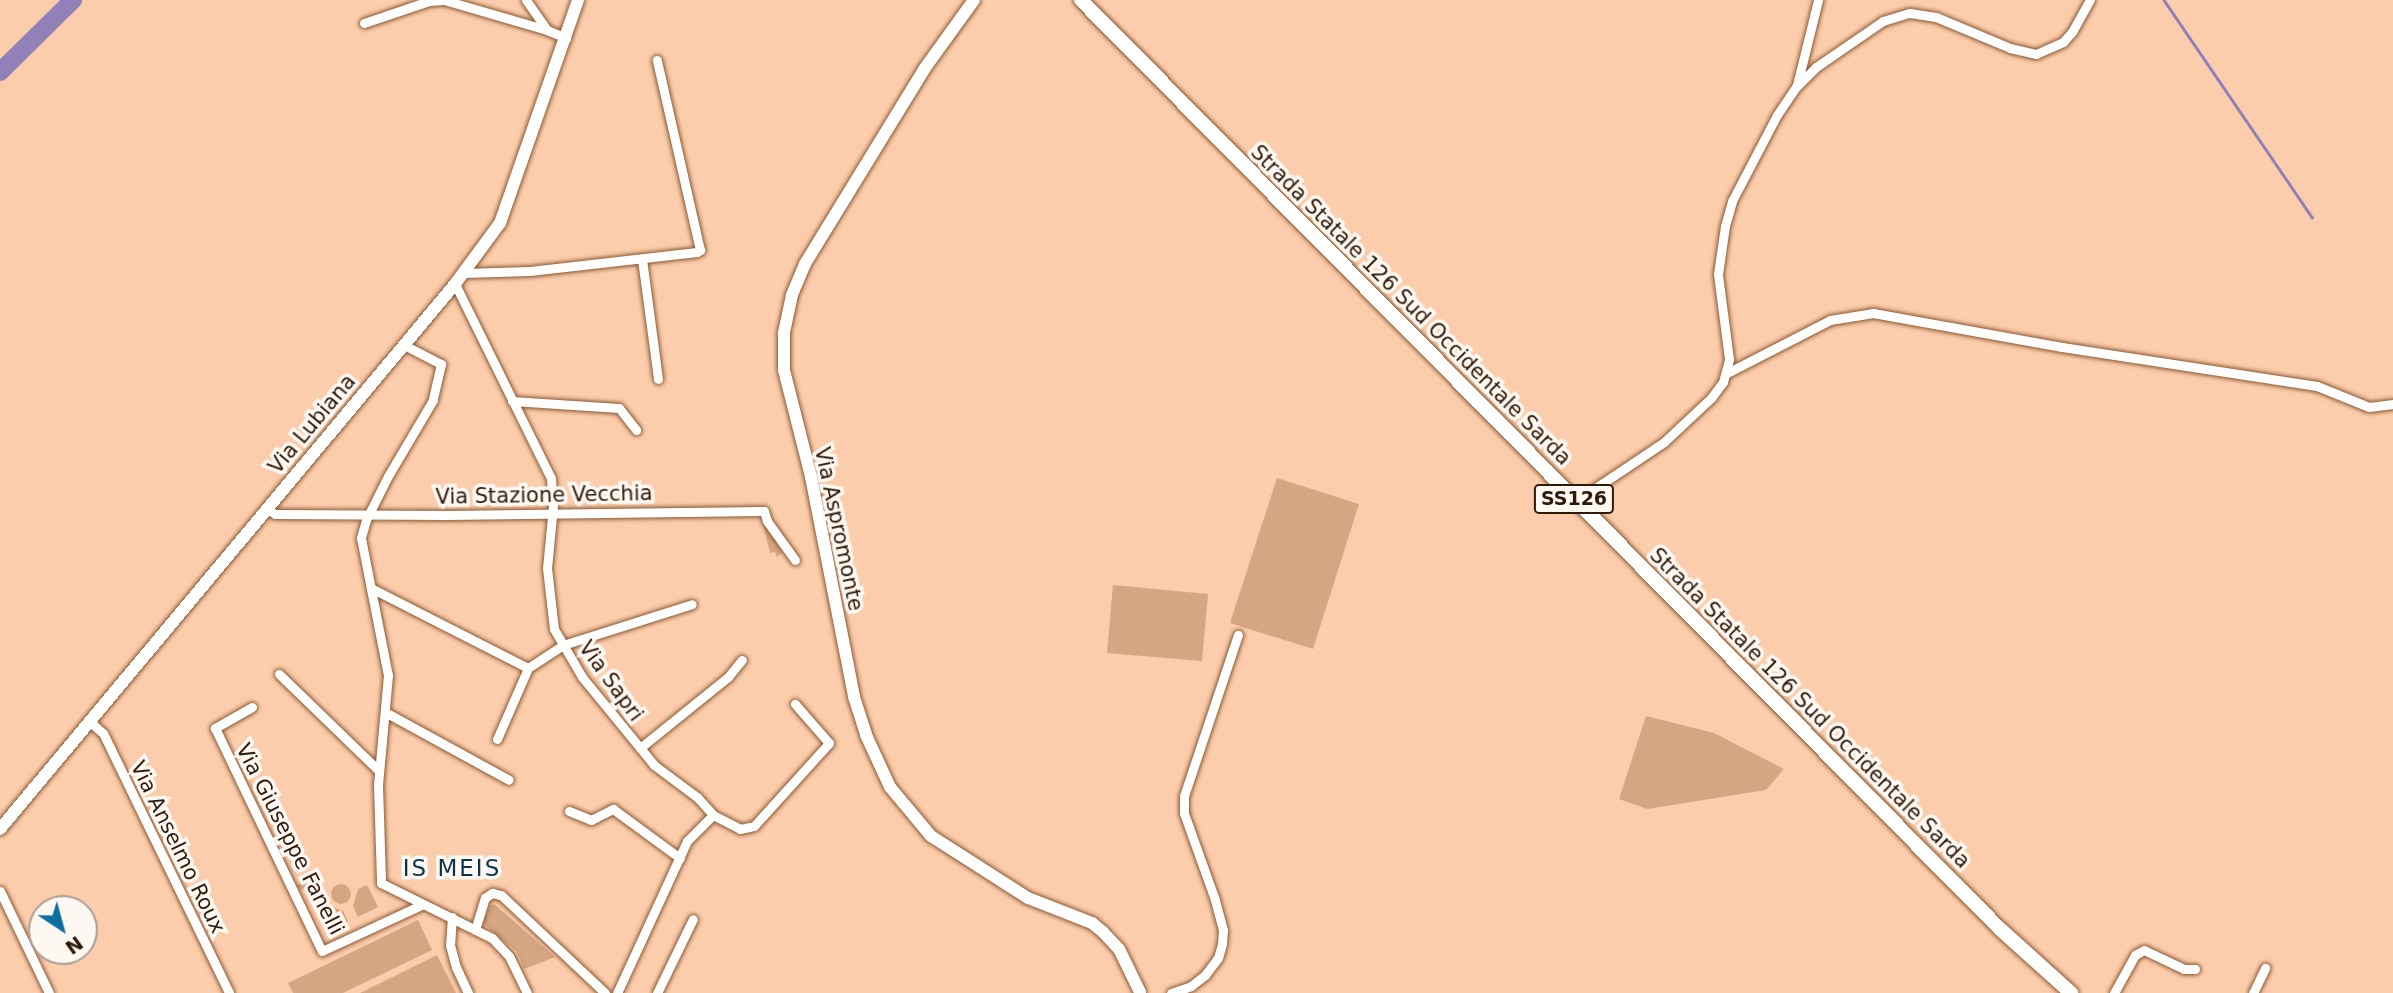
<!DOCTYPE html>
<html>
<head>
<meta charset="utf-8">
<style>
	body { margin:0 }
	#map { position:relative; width:2393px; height:993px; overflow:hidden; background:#fccdac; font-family:"DejaVu Sans",sans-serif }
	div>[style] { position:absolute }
	.green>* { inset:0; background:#d6a684 }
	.round { border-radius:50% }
	.stream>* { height:2.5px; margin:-1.25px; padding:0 1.25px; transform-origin:1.25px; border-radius:1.25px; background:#9181b8 }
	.river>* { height:18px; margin:-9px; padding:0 9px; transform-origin:9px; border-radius:9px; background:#9181b8 }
	.roads { filter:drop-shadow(0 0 2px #8b5831) drop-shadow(0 0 2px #8b5831) }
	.street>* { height:9px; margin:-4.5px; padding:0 4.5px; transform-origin:4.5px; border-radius:4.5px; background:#fff }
	.secondary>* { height:12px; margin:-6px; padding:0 6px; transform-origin:6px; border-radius:6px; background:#fff }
	.primary>* { height:14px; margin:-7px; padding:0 7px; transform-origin:7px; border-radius:7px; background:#fff }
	span { translate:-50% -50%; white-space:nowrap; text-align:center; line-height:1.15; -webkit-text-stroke:7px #fef8f3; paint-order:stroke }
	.shield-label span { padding:2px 5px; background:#fef8f3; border:2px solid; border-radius:5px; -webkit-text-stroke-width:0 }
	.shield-label { font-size:19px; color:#2f1a09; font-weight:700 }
	.street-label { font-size:21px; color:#2f1a09 }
	.neighbourhood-label { font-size:23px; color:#0b354c; letter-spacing:2px }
	.north { position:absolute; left:28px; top:895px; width:70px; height:70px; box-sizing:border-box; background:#fef8f3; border:2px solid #ab9f95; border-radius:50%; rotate:144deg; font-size:19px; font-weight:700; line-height:28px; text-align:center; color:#2f1a09 }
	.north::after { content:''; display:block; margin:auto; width:24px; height:32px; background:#0d6f9d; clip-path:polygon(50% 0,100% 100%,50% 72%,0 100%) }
</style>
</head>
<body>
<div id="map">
	<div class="green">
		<i style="clip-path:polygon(1277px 478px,1359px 504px,1313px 649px,1230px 623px)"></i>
		<i style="clip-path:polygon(762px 520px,766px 520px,782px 553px,777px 557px,775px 552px,770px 553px)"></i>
		<i style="clip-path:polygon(1113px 585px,1208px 594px,1202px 661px,1107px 653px)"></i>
		<i style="clip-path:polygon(1646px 716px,1714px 733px,1784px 769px,1766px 790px,1647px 809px,1619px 799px)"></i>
		<i style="clip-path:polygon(315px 876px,324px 896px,315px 900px,309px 886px,300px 890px,297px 885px)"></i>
		<i class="round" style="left:331px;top:884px;width:20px;height:20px"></i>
		<i style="clip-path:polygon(367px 885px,378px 907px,358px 917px,353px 906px,358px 889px)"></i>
		<i style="clip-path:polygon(494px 904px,555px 957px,524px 969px,517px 952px,483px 923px,490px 906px)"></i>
		<i style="clip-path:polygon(328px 905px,343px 911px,348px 921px,330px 930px,320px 909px)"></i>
		<i style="clip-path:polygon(418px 920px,432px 950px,343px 993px,293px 993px,288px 983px)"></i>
		<i style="clip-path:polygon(437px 955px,456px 993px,360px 993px)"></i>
	</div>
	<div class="stream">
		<i style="left:2164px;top:0;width:263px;rotate:55.7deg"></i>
	</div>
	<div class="river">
		<i style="left:0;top:72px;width:103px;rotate:-44.6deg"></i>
	</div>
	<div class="roads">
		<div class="street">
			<i style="left:526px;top:0;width:37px;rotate:55deg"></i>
			<i style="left:547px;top:30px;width:21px;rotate:23deg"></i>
			<i style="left:364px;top:23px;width:69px;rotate:-18.7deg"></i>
			<i style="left:429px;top:1px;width:15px;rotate:-4deg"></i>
			<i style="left:444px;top:0;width:107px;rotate:16.2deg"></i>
			<i style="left:1797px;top:85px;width:88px;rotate:-76.1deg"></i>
			<i style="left:642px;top:259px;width:121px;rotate:82.4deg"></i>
			<i style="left:463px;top:273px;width:67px;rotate:-1.7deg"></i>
			<i style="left:530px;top:271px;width:168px;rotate:-6.5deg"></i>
			<i style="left:697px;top:252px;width:4px;rotate:-34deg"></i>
			<i style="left:700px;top:250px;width:195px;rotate:-102.8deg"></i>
			<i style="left:455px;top:284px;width:216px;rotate:63.7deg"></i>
			<i style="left:551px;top:478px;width:28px;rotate:86deg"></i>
			<i style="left:553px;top:506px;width:62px;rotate:95.5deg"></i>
			<i style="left:547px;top:568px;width:61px;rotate:83.5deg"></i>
			<i style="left:554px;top:629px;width:56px;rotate:59.7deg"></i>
			<i style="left:582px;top:677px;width:114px;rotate:50.7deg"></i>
			<i style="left:654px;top:765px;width:54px;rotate:36.7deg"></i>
			<i style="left:697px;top:797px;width:24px;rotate:48deg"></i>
			<i style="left:713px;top:815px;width:37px;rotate:135deg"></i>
			<i style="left:687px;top:841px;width:167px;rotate:114.7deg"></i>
			<i style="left:404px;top:345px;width:42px;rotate:27.2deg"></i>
			<i style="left:441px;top:364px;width:37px;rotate:103deg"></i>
			<i style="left:433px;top:400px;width:88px;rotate:120.6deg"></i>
			<i style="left:388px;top:476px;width:49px;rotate:116.6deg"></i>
			<i style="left:366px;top:520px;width:19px;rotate:106deg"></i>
			<i style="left:361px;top:538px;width:140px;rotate:78.9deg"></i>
			<i style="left:388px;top:675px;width:110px;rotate:95.2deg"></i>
			<i style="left:378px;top:785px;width:98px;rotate:88.2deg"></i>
			<i style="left:381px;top:883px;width:124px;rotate:26.4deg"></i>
			<i style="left:492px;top:938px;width:25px;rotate:47deg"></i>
			<i style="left:509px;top:956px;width:41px;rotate:64.1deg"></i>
			<i style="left:1727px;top:373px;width:116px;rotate:-27.2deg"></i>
			<i style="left:1830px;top:320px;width:44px;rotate:-9.2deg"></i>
			<i style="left:1873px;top:313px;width:192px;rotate:10.2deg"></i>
			<i style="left:2062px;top:347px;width:258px;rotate:8.7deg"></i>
			<i style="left:2317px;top:386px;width:56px;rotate:22deg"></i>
			<i style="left:2369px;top:407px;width:24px;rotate:-7deg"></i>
			<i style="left:512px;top:401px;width:107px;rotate:3.7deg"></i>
			<i style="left:619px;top:408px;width:28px;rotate:52deg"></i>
			<i style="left:1576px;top:501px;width:106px;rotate:-33.8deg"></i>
			<i style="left:1664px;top:442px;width:64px;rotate:-43.1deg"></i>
			<i style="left:1711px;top:398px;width:20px;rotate:-53deg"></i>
			<i style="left:1723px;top:382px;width:24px;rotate:-75deg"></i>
			<i style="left:1729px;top:359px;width:86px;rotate:-97.4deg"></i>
			<i style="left:1718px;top:274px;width:49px;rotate:-81.7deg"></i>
			<i style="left:1725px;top:226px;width:26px;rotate:-74deg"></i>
			<i style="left:1732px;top:201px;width:97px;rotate:-62.4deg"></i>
			<i style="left:1777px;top:115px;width:34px;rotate:-56deg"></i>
			<i style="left:1796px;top:87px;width:28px;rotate:-45deg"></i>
			<i style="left:1816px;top:67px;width:81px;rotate:-34.5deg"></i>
			<i style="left:1883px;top:21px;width:28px;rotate:-17deg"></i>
			<i style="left:1910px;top:13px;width:26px;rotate:9deg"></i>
			<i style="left:1936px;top:17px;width:80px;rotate:22.7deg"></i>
			<i style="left:2010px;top:48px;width:27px;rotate:13deg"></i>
			<i style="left:2036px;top:54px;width:30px;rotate:-24deg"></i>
			<i style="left:2063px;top:42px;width:13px;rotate:-48deg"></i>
			<i style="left:2072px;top:32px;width:37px;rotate:-61deg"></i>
			<i style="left:267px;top:509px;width:9px;rotate:32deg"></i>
			<i style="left:275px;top:514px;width:171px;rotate:0.3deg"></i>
			<i style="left:446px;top:515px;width:318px;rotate:-0.7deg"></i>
			<i style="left:764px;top:511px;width:10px;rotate:73deg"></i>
			<i style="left:767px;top:521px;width:48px;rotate:54.3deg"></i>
			<i style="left:371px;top:588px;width:176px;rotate:27deg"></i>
			<i style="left:279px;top:674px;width:139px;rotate:44.1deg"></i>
			<i style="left:252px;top:707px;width:43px;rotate:150.4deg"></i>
			<i style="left:215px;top:728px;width:247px;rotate:64.4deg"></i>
			<i style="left:322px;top:951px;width:109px;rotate:-24.9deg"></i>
			<i style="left:385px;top:712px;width:141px;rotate:28.7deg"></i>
			<i style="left:89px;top:721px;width:18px;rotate:41deg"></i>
			<i style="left:103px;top:733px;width:289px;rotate:64.1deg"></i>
			<i style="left:497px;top:739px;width:77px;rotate:-66.4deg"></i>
			<i style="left:528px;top:668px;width:42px;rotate:-33.3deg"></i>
			<i style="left:563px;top:645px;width:135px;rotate:-17.6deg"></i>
			<i style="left:640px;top:748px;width:113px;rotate:-38.9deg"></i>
			<i style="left:728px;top:677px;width:22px;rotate:-51deg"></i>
			<i style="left:569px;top:811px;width:24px;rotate:22deg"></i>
			<i style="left:591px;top:820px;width:25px;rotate:-27deg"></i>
			<i style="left:613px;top:809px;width:83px;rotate:36.2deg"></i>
			<i style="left:713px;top:815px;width:30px;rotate:27deg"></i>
			<i style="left:740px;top:829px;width:14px;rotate:-12deg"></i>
			<i style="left:754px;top:826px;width:112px;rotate:-47.9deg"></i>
			<i style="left:829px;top:743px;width:52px;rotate:-131.1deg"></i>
			<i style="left:0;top:891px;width:113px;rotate:64.3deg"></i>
			<i style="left:452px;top:917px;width:28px;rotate:94deg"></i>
			<i style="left:450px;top:945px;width:23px;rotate:75deg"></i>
			<i style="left:456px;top:967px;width:29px;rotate:65deg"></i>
			<i style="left:475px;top:930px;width:34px;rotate:-73deg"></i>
			<i style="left:485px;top:898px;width:9px;rotate:-36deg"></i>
			<i style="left:492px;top:893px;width:9px;rotate:13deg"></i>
			<i style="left:501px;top:895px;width:143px;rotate:43.3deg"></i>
			<i style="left:657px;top:993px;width:82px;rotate:-64.1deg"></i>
			<i style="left:1171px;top:993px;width:21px;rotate:-19deg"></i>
			<i style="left:1191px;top:986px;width:18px;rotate:-38deg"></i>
			<i style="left:1205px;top:975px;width:21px;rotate:-53deg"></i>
			<i style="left:1218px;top:958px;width:15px;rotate:-74deg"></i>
			<i style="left:1222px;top:944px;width:14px;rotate:-86deg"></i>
			<i style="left:1223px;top:930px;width:34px;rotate:-105deg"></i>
			<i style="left:1214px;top:897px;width:89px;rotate:-109.7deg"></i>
			<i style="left:1184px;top:813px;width:17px;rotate:-90deg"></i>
			<i style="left:1184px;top:796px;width:170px;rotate:-71.5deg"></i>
			<i style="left:2114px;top:993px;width:43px;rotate:-61.1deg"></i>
			<i style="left:2135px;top:955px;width:10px;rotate:-29deg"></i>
			<i style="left:2144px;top:950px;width:44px;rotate:25.4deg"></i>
			<i style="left:2184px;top:969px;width:11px"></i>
			<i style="left:2253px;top:993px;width:28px;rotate:-64deg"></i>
		</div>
		<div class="secondary">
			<i style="left:974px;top:0;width:84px;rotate:125.8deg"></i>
			<i style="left:925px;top:68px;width:230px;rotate:121.5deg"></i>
			<i style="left:805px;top:264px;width:34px;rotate:113deg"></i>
			<i style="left:792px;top:295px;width:40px;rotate:102deg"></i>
			<i style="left:784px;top:334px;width:36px;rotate:90deg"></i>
			<i style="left:784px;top:370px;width:110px;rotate:75.8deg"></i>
			<i style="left:811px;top:477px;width:224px;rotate:78.9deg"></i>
			<i style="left:854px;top:697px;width:40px;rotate:72deg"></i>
			<i style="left:866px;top:735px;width:57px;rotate:65.2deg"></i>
			<i style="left:890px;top:787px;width:64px;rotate:50.1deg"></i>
			<i style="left:931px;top:836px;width:115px;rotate:32.6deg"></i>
			<i style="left:1028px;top:898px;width:69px;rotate:21.3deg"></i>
			<i style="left:1092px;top:923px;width:14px;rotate:39deg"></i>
			<i style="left:1103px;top:932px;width:23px;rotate:47deg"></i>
			<i style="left:1119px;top:949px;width:48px;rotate:64deg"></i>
			<i style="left:0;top:829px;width:710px;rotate:-50.14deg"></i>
			<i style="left:455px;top:284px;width:76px;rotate:-53.6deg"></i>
			<i style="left:500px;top:223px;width:236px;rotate:-70.7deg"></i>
		</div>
		<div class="primary">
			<i style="left:1081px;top:0;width:1307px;rotate:45.31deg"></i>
			<i style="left:2000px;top:929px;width:96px;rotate:42deg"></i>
		</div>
	</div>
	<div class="shield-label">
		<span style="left:1574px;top:499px">SS126</span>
	</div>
	<div class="street-label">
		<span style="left:1411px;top:305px;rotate:45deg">Strada Statale 126 Sud Occidentale Sarda</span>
		<span style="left:312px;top:424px;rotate:-50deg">Via Lubiana</span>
		<span style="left:544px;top:495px;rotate:-1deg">Via Stazione Vecchia</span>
		<span style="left:839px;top:529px;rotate:78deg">Via Aspromonte</span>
		<span style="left:611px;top:681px;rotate:54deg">Via Sapri</span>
		<span style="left:1810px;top:708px;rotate:45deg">Strada Statale 126 Sud Occidentale Sarda</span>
		<span style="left:290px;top:839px;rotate:63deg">Via Giuseppe Fanelli</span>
		<span style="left:178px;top:847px;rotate:64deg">Via Anselmo Roux</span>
	</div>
	<div class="neighbourhood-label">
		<span style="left:452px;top:868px">IS MEIS</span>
	</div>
	<div class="north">N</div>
</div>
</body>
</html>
